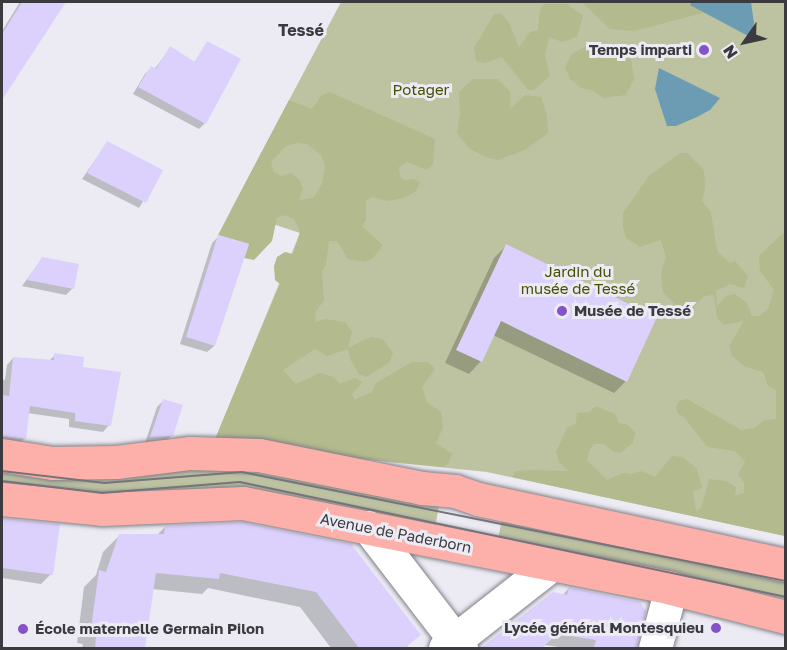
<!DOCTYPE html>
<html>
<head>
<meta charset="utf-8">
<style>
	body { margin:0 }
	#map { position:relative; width:787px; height:650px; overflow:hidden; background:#ecebf4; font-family:"Golos Text",sans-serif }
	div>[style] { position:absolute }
	.green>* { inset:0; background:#bdc3a1 }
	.forest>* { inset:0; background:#b3ba8d }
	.water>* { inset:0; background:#6c9cb4 }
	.shadow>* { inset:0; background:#0003 }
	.building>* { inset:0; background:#dcd0fd }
	.roads { filter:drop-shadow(0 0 2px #818088) drop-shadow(0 0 2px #818088) }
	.minor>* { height:33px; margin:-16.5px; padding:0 16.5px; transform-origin:16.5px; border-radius:16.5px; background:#fff }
	.major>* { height:33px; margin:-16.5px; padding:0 16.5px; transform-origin:16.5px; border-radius:16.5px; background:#fdb0a9 }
	.tram>* { height:1.5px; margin:-0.75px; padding:0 0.75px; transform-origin:0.75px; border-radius:0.75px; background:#75747a }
	.dots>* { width:16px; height:16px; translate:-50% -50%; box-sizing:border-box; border:3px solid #ecebf4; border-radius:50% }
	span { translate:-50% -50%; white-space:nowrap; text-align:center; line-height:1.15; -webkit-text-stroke:6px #ecebf4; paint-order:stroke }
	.poi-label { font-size:15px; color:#3b3a3e; font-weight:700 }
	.right { translate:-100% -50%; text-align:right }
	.left { translate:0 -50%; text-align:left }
	.park-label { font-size:15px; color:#474e00 }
	.street-label { font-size:15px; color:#3b3a3e }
	.neighbourhood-label { font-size:16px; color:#3b3a3e; font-weight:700 }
	.frame { position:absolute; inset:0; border:3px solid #3b3a3e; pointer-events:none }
	.north { position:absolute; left:715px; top:12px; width:60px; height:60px; -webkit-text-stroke:4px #ecebf4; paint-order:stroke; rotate:236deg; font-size:16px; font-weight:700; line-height:24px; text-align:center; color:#3b3a3e }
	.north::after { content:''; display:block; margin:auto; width:21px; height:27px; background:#3b3a3e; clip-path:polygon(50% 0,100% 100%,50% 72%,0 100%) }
</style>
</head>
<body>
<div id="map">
	<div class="green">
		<i style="clip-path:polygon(341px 2px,785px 2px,785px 536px,487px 472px,213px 444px,300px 233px,231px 210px)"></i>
		<i style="clip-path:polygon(2px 465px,105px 476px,237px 466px,439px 506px,435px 527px,105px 498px,2px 486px)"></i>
		<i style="clip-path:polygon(502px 518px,785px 578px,785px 599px,498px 540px)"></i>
	</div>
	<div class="forest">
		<i style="clip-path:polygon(582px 2px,732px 2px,714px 10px,634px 31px,610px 29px)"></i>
		<i style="clip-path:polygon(544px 4px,567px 4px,583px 16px,577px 37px,562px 42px,549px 37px,545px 55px,550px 76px,534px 90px,528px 90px,502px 57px,485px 63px,476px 61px,474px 48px,494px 14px,502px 14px,509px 23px,519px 47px,530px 32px,538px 30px,540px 10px)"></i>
		<i style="clip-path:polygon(595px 44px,631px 59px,634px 79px,626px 95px,603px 98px,592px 90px,581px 88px,570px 79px,565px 67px,572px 54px,584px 47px)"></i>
		<i style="clip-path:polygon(473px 79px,498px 79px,511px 93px,510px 109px,525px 95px,541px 97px,547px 115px,548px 133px,525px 150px,498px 160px,485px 157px,469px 148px,457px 133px,460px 112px,459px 92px)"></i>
		<i style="clip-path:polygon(evenodd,330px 92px,435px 139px,433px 164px,427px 170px,407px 162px,399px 167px,400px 176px,404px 180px,413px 179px,420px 182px,416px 191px,404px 198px,387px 201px,373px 197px,366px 200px,366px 220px,362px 226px,383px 245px,372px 259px,365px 262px,348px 259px,337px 241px,329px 241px,326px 265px,322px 272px,324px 301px,316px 311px,315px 322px,325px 319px,345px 322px,352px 332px,348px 348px,371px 337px,383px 339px,393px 353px,389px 363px,366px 377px,359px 374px,350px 359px,348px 349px,327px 356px,315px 349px,283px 370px,296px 384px,320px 373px,333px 377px,340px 384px,355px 378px,363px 382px,352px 394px,354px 400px,372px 392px,376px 383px,412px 362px,428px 362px,435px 369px,422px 387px,427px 402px,441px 412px,443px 428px,436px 443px,452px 454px,448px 464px,443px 467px,213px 444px,280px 284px,275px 280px,274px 266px,277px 257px,285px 252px,293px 254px,300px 232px,294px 219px,285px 215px,277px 218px,272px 241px,254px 260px,244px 258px,249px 244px,218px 235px,289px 100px,312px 109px,322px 95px,330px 92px,297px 143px,307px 144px,321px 155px,325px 165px,322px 184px,313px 198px,299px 200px,303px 189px,299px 179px,291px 173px,281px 176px,274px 172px,271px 162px,286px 146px,297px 143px)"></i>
		<i style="clip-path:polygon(680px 153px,687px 153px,704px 170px,705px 188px,702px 201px,711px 212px,717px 251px,730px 263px,735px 261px,748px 276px,744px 288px,730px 284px,716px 291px,717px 306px,726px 296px,735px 294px,746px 302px,752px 316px,760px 316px,768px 309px,774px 290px,760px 271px,759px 256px,782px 234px,785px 234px,785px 536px,512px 477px,516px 471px,530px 470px,569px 471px,559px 462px,556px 452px,567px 428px,576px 423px,577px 413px,589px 412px,596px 406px,615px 414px,619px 423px,629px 425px,635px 433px,633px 443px,620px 453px,614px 452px,604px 444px,594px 444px,589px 451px,587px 460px,607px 480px,623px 473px,632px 474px,641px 471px,655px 477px,672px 456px,683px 457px,697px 469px,702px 488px,693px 492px,696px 511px,701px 508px,709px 479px,726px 481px,736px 487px,735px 496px,744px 493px,744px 483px,738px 474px,745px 462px,735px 451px,707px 447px,684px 417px,677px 413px,676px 407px,679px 401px,687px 399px,741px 430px,754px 428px,765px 420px,776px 419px,776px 390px,768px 386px,763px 372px,744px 366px,732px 356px,729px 346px,744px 321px,724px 325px,717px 318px,714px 295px,704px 296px,693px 309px,679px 308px,663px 292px,661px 273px,666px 258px,661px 240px,640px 247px,626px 238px,623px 227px,623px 213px,649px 176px)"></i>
	</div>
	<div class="water">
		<i style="clip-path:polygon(692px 2px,751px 2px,754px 23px,750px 37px,690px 5px)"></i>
		<i style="clip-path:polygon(659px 68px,720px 98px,710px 110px,697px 117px,676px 126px,667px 126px,655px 89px)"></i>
	</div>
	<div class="shadow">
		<i style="clip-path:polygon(20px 2px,64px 2px,2px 99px,2px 31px)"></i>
		<i style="clip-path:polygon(207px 43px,205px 123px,199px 129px,133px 94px,145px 74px,151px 68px,154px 70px,170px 48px,194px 63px)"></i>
		<i style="clip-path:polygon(107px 143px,161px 171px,139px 208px,82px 179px)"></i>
		<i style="clip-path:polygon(219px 236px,214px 346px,207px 352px,180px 344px,212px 243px)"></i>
		<i style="clip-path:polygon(506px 246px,626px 381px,614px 393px,493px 335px,481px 361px,469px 374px,445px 363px,494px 258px)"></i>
		<i style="clip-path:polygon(42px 259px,73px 288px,66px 295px,22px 286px)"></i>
		<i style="clip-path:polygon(55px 355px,81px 368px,109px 425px,103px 432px,69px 427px,69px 419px,27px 413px,25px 438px,18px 445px,2px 443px,2px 379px,5px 380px,7px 365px,13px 358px,49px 361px)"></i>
		<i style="clip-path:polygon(163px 401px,172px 435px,165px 442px,145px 443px,157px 407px)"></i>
		<i style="clip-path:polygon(2px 519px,58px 525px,51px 574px,41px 584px,2px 578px)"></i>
		<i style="clip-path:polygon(165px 527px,419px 635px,405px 648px,331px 648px,300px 607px,208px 588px,202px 594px,152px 589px,143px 648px,82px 648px,83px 644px,77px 643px,84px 587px,96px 575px,103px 552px,119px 536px,156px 536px)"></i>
		<i style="clip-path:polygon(569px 588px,644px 611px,635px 648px,565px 648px,545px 645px,541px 648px,483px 648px,553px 594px,562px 596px)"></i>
	</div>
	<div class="building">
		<i style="clip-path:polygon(22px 2px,66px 2px,2px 100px,2px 34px)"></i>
		<i style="clip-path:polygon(207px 41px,241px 59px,206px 124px,138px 87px,151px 66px,156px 69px,170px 46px,195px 62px)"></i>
		<i style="clip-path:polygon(107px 141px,163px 170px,146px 203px,87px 173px)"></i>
		<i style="clip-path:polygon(218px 235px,249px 244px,215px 346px,186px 337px)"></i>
		<i style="clip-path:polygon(506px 244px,631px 305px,632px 303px,658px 315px,627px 382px,501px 321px,482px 362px,456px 350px)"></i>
		<i style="clip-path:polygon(42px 257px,79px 264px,74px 289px,27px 280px)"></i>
		<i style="clip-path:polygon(54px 353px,84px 357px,83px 367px,121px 372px,111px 426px,75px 421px,75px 413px,30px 406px,26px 439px,2px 436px,2px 395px,9px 396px,13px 357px,54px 360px)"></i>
		<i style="clip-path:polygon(163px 399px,183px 405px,173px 436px,150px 437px)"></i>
		<i style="clip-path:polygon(2px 518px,60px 524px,53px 575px,2px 568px)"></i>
		<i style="clip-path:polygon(242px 522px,351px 544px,421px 635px,404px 648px,359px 648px,316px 592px,220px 573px,219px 579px,156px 573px,145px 648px,95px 648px,97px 628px,91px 628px,99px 570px,106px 572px,119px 534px,164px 534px,165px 526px)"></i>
		<i style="clip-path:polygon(569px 587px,640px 602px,646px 611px,637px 648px,594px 648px,596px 640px,558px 634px,541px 648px,481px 648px,553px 592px,567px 595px)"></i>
	</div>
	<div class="roads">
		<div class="minor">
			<i style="left:368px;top:527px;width:153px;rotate:52.5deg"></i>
			<i style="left:445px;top:648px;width:136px;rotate:-38.1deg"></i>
			<i style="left:655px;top:648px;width:62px;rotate:-75.1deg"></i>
		</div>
		<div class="major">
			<i style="left:2px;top:455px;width:51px;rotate:9.1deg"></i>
			<i style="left:52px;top:463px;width:64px;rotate:-0.9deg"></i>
			<i style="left:116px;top:462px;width:75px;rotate:-6.9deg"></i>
			<i style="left:190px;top:453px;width:69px;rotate:1.7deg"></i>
			<i style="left:259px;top:455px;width:166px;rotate:11.4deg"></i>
			<i style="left:422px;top:488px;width:33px;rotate:5deg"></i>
			<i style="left:455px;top:491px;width:24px;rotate:19deg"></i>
			<i style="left:478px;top:499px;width:315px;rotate:12.1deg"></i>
			<i style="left:2px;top:499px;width:100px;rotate:5.7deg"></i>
			<i style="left:102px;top:509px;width:141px;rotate:-2.4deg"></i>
			<i style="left:243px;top:503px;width:436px;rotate:11.2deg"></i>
			<i style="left:671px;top:588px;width:119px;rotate:14.2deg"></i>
		</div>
	</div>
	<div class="tram">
		<i style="left:2px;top:471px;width:103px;rotate:6.7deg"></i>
		<i style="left:104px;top:483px;width:138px;rotate:-4.6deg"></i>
		<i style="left:242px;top:472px;width:555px;rotate:11.33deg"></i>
		<i style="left:2px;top:481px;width:101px;rotate:6.8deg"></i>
		<i style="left:102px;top:493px;width:138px;rotate:-4.6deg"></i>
		<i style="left:240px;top:482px;width:558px;rotate:11.89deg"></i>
	</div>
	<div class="dots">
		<i style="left:704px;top:50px;background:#8652ca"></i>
		<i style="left:562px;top:311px;background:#8652ca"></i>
		<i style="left:716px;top:628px;background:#8652ca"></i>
		<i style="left:23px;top:629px;background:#8652ca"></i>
	</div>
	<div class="poi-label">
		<span class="right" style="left:692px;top:50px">Temps imparti</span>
		<span class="left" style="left:574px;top:311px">Musée de Tessé</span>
		<span class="right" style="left:704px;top:628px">Lycée général Montesquieu</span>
		<span class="left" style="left:35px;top:629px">École maternelle Germain Pilon</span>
	</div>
	<div class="park-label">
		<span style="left:421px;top:90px">Potager</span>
		<span style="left:578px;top:280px">Jardin du<br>musée de Tessé</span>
	</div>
	<div class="street-label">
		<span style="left:396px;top:533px;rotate:11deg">Avenue de Paderborn</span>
	</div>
	<div class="neighbourhood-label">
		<span style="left:301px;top:30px">Tessé</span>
	</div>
	<div class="frame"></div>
	<div class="north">N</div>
</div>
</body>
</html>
